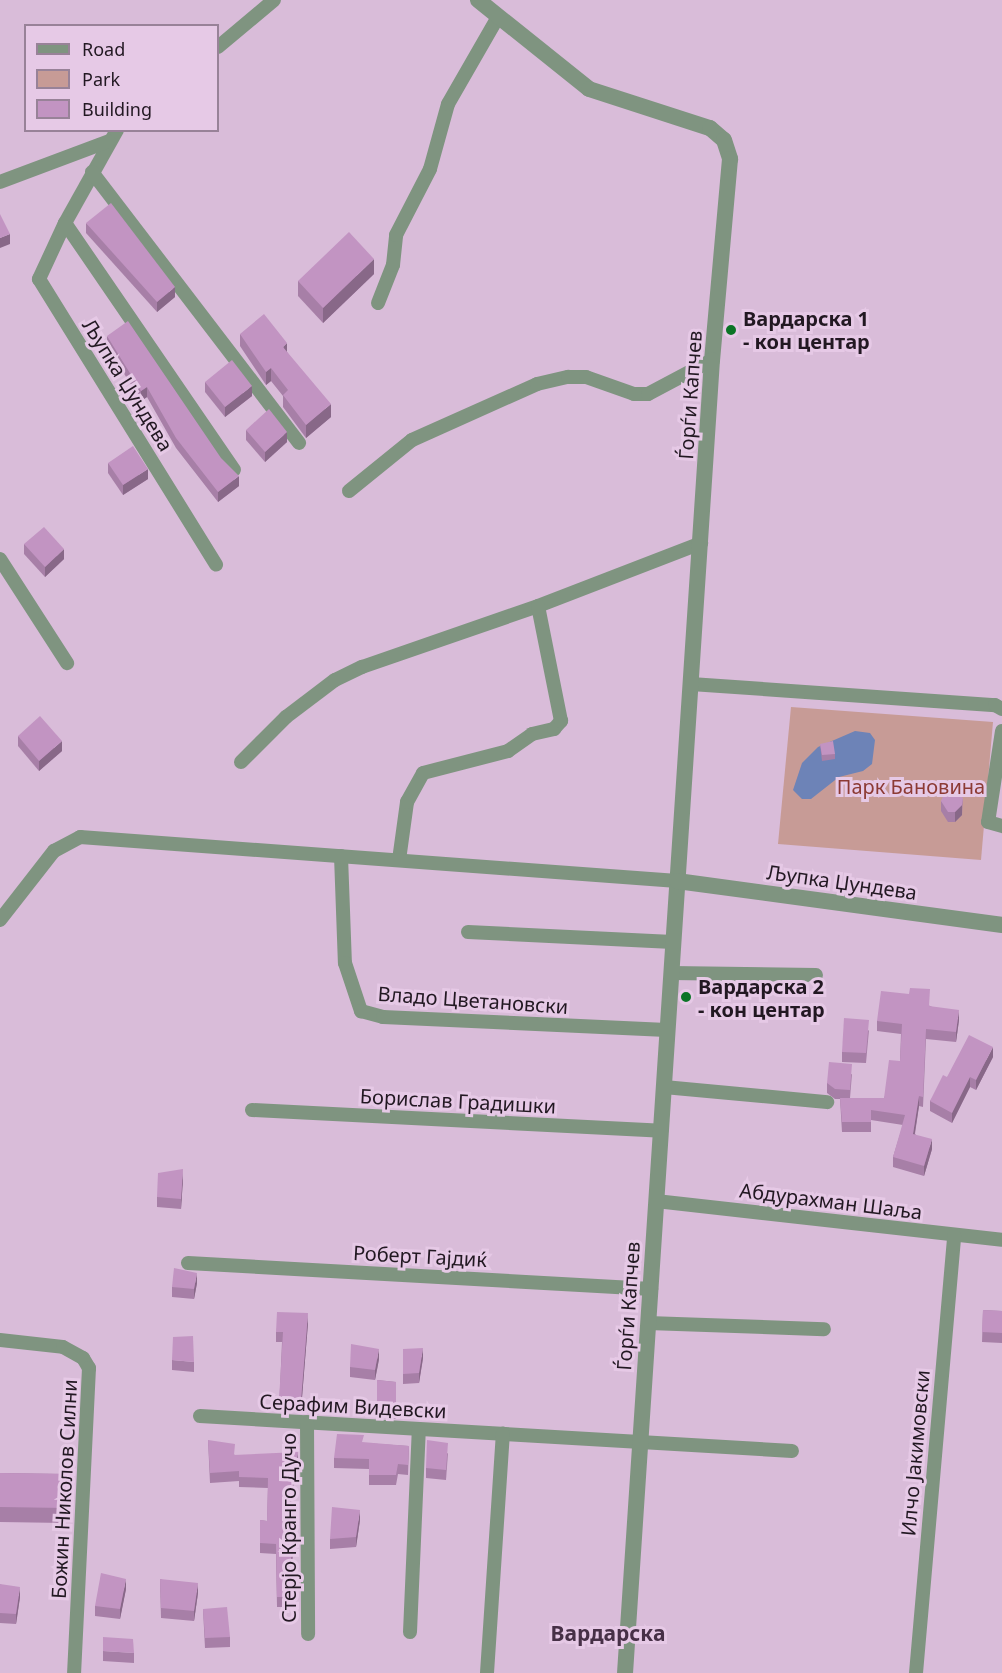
<!DOCTYPE html>
<html>
<head>
<meta charset="utf-8">
<style>
	body { margin:0 }
	#map { position:relative; width:1002px; height:1673px; overflow:hidden; background:#d9bcd9; font-family:"Noto Sans",sans-serif }
	div>[style] { position:absolute }
	.green>* { inset:0; background:#c79b96 }
	.water>* { inset:0; background:#6d83b7 }
	.minor>* { height:14px; margin:-7px; padding:0 7px; transform-origin:7px; border-radius:7px; background:#7f9480 }
	.tertiary>* { height:16px; margin:-8px; padding:0 8px; transform-origin:8px; border-radius:8px; background:#7f9480 }
	.wall>* { inset:0; background:#a77fa7 }
	.shaded-wall>* { inset:0; background:#886888 }
	.building>* { inset:0; background:#c294c2 }
	.dots>* { width:16px; height:16px; translate:-50% -50%; box-sizing:border-box; border:3px solid #e6c9e6; border-radius:50% }
	span { translate:-50% -50%; white-space:nowrap; text-align:center; line-height:1.15; -webkit-text-stroke:6px #e6c9e6; paint-order:stroke }
	.poi-label { font-size:20px; color:#221822; font-weight:700 }
	.left { translate:0 -50%; text-align:left }
	.street-label { font-size:20px; color:#221822 }
	.park-label { font-size:20px; color:#8c3a34 }
	.neighbourhood-label { font-size:21px; color:#473047; font-weight:700 }
	.legend { position:absolute; left:24px; top:24px; width:195px; height:108px; box-sizing:border-box; background:#e6c9e6; border:2px solid #988298; margin:0; padding:8px 10px; list-style:none; font-size:18px; color:#221822 }
	.legend li { display:flex; align-items:center; gap:12px; height:30px }
	.legend b { width:30px; border:2px solid #988298 }
</style>
</head>
<body>
<div id="map">
	<div class="green">
		<i style="clip-path:polygon(791px 707px,993px 722px,981px 860px,778px 844px)"></i>
	</div>
	<div class="water">
		<i style="clip-path:polygon(855px 731px,870px 733px,875px 740px,872px 764px,863px 771px,839px 777px,811px 799px,802px 799px,793px 790px,802px 763px,818px 747px)"></i>
	</div>
	<div class="minor">
		<i style="left:218px;top:47px;width:73px;rotate:-40deg"></i>
		<i style="left:117px;top:130px;width:107px;rotate:119.2deg"></i>
		<i style="left:65px;top:223px;width:62px;rotate:114.9deg"></i>
		<i style="left:39px;top:279px;width:336px;rotate:58.2deg"></i>
		<i style="left:92px;top:172px;width:341px;rotate:52.6deg"></i>
		<i style="left:0;top:182px;width:116px;rotate:-20.6deg"></i>
		<i style="left:65px;top:223px;width:299px;rotate:55.6deg"></i>
		<i style="left:378px;top:303px;width:41px;rotate:-68.5deg"></i>
		<i style="left:393px;top:265px;width:30px;rotate:-84deg"></i>
		<i style="left:396px;top:235px;width:74px;rotate:-62.7deg"></i>
		<i style="left:430px;top:169px;width:67px;rotate:-74.5deg"></i>
		<i style="left:448px;top:104px;width:100px;rotate:-60.1deg"></i>
		<i style="left:349px;top:491px;width:81px;rotate:-39deg"></i>
		<i style="left:412px;top:440px;width:137px;rotate:-24.1deg"></i>
		<i style="left:537px;top:384px;width:32px;rotate:-13deg"></i>
		<i style="left:568px;top:377px;width:18px"></i>
		<i style="left:586px;top:377px;width:51px;rotate:19.5deg"></i>
		<i style="left:634px;top:394px;width:14px"></i>
		<i style="left:648px;top:394px;width:72px;rotate:-28deg"></i>
		<i style="left:0;top:559px;width:124px;rotate:57.2deg"></i>
		<i style="left:691px;top:684px;width:305px;rotate:4deg"></i>
		<i style="left:995px;top:705px;width:8px;rotate:30deg"></i>
		<i style="left:1002px;top:731px;width:92px;rotate:98.7deg"></i>
		<i style="left:988px;top:822px;width:15px;rotate:16deg"></i>
		<i style="left:241px;top:762px;width:64px;rotate:-45deg"></i>
		<i style="left:286px;top:717px;width:61px;rotate:-37.1deg"></i>
		<i style="left:335px;top:680px;width:30px;rotate:-26deg"></i>
		<i style="left:362px;top:667px;width:186px;rotate:-19.1deg"></i>
		<i style="left:538px;top:606px;width:175px;rotate:-21.1deg"></i>
		<i style="left:341px;top:856px;width:107px;rotate:87.9deg"></i>
		<i style="left:345px;top:963px;width:51px;rotate:71.6deg"></i>
		<i style="left:361px;top:1011px;width:23px;rotate:15deg"></i>
		<i style="left:383px;top:1017px;width:284px;rotate:2.6deg"></i>
		<i style="left:399px;top:860px;width:59px;rotate:-82.1deg"></i>
		<i style="left:407px;top:802px;width:33px;rotate:-61deg"></i>
		<i style="left:423px;top:773px;width:88px;rotate:-14.5deg"></i>
		<i style="left:508px;top:751px;width:29px;rotate:-35deg"></i>
		<i style="left:532px;top:734px;width:23px;rotate:-13deg"></i>
		<i style="left:554px;top:729px;width:11px;rotate:-49deg"></i>
		<i style="left:561px;top:721px;width:117px;rotate:-101.3deg"></i>
		<i style="left:0;top:920px;width:88px;rotate:-52deg"></i>
		<i style="left:54px;top:851px;width:30px;rotate:-28deg"></i>
		<i style="left:80px;top:837px;width:599px;rotate:4.22deg"></i>
		<i style="left:468px;top:932px;width:205px;rotate:2.8deg"></i>
		<i style="left:671px;top:973px;width:145px;rotate:0.8deg"></i>
		<i style="left:664px;top:1087px;width:164px;rotate:5.3deg"></i>
		<i style="left:252px;top:1110px;width:410px;rotate:2.9deg"></i>
		<i style="left:656px;top:1201px;width:348px;rotate:6.4deg"></i>
		<i style="left:188px;top:1263px;width:464px;rotate:3.2deg"></i>
		<i style="left:648px;top:1323px;width:176px;rotate:2deg"></i>
		<i style="left:0;top:1340px;width:63px;rotate:6.3deg"></i>
		<i style="left:63px;top:1347px;width:23px;rotate:29deg"></i>
		<i style="left:83px;top:1358px;width:12px;rotate:59deg"></i>
		<i style="left:89px;top:1368px;width:305px;rotate:92.8deg"></i>
		<i style="left:200px;top:1416px;width:593px;rotate:3.38deg"></i>
		<i style="left:307px;top:1422px;width:212px;rotate:89.7deg"></i>
		<i style="left:410px;top:1632px;width:203px;rotate:-87.5deg"></i>
		<i style="left:487px;top:1673px;width:240px;rotate:-86.2deg"></i>
		<i style="left:916px;top:1673px;width:439px;rotate:-85deg"></i>
	</div>
	<div class="tertiary">
		<i style="left:478px;top:0;width:142px;rotate:38.7deg"></i>
		<i style="left:589px;top:89px;width:127px;rotate:17.9deg"></i>
		<i style="left:710px;top:128px;width:18px;rotate:41deg"></i>
		<i style="left:724px;top:140px;width:20px;rotate:72deg"></i>
		<i style="left:730px;top:159px;width:202px;rotate:95.1deg"></i>
		<i style="left:712px;top:360px;width:1316px;rotate:93.79deg"></i>
		<i style="left:677px;top:881px;width:328px;rotate:7.7deg"></i>
	</div>
	<div class="wall">
		<i style="clip-path:polygon(86px 223px,175px 297px,157px 312px,86px 233px)"></i>
		<i style="clip-path:polygon(374px 274px,323px 323px,298px 296px,298px 281px)"></i>
		<i style="clip-path:polygon(240px 334px,287px 352px,331px 417px,306px 438px,283px 407px,283px 396px,271px 381px,266px 385px,240px 346px)"></i>
		<i style="clip-path:polygon(107px 336px,239px 486px,218px 502px,176px 448px,147px 397px,141px 401px,107px 346px)"></i>
		<i style="clip-path:polygon(205px 382px,252px 396px,225px 417px,205px 392px)"></i>
		<i style="clip-path:polygon(246px 430px,287px 442px,265px 462px,246px 440px)"></i>
		<i style="clip-path:polygon(108px 463px,148px 479px,123px 495px,108px 473px)"></i>
		<i style="clip-path:polygon(24px 544px,64px 559px,45px 577px,24px 554px)"></i>
		<i style="clip-path:polygon(18px 736px,62px 751px,39px 771px,18px 746px)"></i>
		<i style="clip-path:polygon(820px 744px,835px 754px,835px 759px,822px 761px)"></i>
		<i style="clip-path:polygon(963px 798px,962px 815px,955px 822px,948px 822px,941px 811px,941px 801px)"></i>
		<i style="clip-path:polygon(909px 994px,930px 1006px,959px 1020px,956px 1042px,926px 1039px,923px 1107px,919px 1106px,915px 1134px,932px 1149px,924px 1176px,893px 1167px,893px 1157px,903px 1125px,871px 1120px,871px 1132px,842px 1132px,840px 1099px,835px 1099px,827px 1093px,827px 1083px,852px 1074px,850px 1098px,884px 1098px,900px 1061px,901px 1034px,877px 1031px,877px 1021px)"></i>
		<i style="clip-path:polygon(869px 1030px,866px 1063px,842px 1062px,842px 1052px)"></i>
		<i style="clip-path:polygon(993px 1057px,976px 1090px,970px 1087px,952px 1123px,930px 1111px,930px 1101px,947px 1077px)"></i>
		<i style="clip-path:polygon(183px 1179px,181px 1209px,157px 1207px,157px 1197px)"></i>
		<i style="clip-path:polygon(197px 1283px,194px 1299px,172px 1297px,172px 1287px)"></i>
		<i style="clip-path:polygon(983px 1310px,1002px 1311px,1002px 1343px,982px 1342px)"></i>
		<i style="clip-path:polygon(308px 1323px,301px 1410px,279px 1410px,282px 1342px,276px 1342px,276px 1332px)"></i>
		<i style="clip-path:polygon(403px 1349px,423px 1358px,419px 1383px,403px 1384px)"></i>
		<i style="clip-path:polygon(379px 1359px,375px 1380px,350px 1377px,350px 1367px)"></i>
		<i style="clip-path:polygon(172px 1360px,194px 1362px,194px 1372px,172px 1370px)"></i>
		<i style="clip-path:polygon(377px 1380px,396px 1382px,396px 1419px,377px 1417px)"></i>
		<i style="clip-path:polygon(208px 1440px,235px 1455px,298px 1462px,287px 1523px,295px 1534px,287px 1607px,277px 1607px,276px 1554px,260px 1553px,260px 1520px,267px 1521px,268px 1488px,239px 1487px,239px 1481px,210px 1483px)"></i>
		<i style="clip-path:polygon(364px 1443px,409px 1446px,408px 1475px,398px 1474px,396px 1485px,369px 1485px,369px 1469px,334px 1468px,334px 1458px)"></i>
		<i style="clip-path:polygon(448px 1453px,446px 1480px,426px 1478px,426px 1468px)"></i>
		<i style="clip-path:polygon(0 1473px,66px 1474px,65px 1523px,0 1522px)"></i>
		<i style="clip-path:polygon(360px 1520px,356px 1547px,330px 1549px,330px 1539px)"></i>
		<i style="clip-path:polygon(160px 1579px,198px 1593px,194px 1621px,161px 1618px)"></i>
		<i style="clip-path:polygon(0 1584px,20px 1597px,16px 1624px,0 1623px)"></i>
		<i style="clip-path:polygon(126px 1589px,120px 1619px,95px 1616px,95px 1606px)"></i>
		<i style="clip-path:polygon(203px 1609px,230px 1637px,230px 1647px,205px 1648px)"></i>
		<i style="clip-path:polygon(103px 1651px,134px 1653px,134px 1663px,103px 1661px)"></i>
	</div>
	<div class="shaded-wall">
		<i style="clip-path:polygon(10px 234px,10px 244px,0 248px,0 238px)"></i>
		<i style="clip-path:polygon(374px 259px,374px 274px,323px 323px,323px 308px)"></i>
		<i style="clip-path:polygon(175px 287px,175px 297px,157px 312px,157px 302px)"></i>
		<i style="clip-path:polygon(287px 343px,287px 355px,283px 347px)"></i>
		<i style="clip-path:polygon(271px 368px,271px 381px,266px 385px,266px 372px)"></i>
		<i style="clip-path:polygon(252px 386px,252px 396px,225px 417px,225px 407px)"></i>
		<i style="clip-path:polygon(147px 387px,147px 397px,141px 401px,141px 391px)"></i>
		<i style="clip-path:polygon(331px 404px,331px 417px,306px 438px,306px 425px)"></i>
		<i style="clip-path:polygon(287px 432px,287px 442px,265px 462px,265px 452px)"></i>
		<i style="clip-path:polygon(148px 469px,148px 479px,123px 495px,123px 485px)"></i>
		<i style="clip-path:polygon(239px 476px,239px 486px,218px 502px,218px 492px)"></i>
		<i style="clip-path:polygon(64px 549px,64px 559px,45px 577px,45px 567px)"></i>
		<i style="clip-path:polygon(62px 741px,62px 751px,39px 771px,39px 761px)"></i>
		<i style="clip-path:polygon(962px 805px,962px 815px,955px 822px,955px 812px)"></i>
		<i style="clip-path:polygon(959px 1010px,959px 1020px,956px 1042px,956px 1032px)"></i>
		<i style="clip-path:polygon(993px 1047px,993px 1057px,976px 1090px,976px 1080px)"></i>
		<i style="clip-path:polygon(970px 1077px,970px 1087px,952px 1123px,952px 1113px)"></i>
		<i style="clip-path:polygon(919px 1096px,919px 1106px,913px 1144px,913px 1134px)"></i>
		<i style="clip-path:polygon(932px 1139px,932px 1149px,924px 1176px,924px 1166px)"></i>
		<i style="clip-path:polygon(183px 1169px,183px 1179px,181px 1209px,181px 1199px)"></i>
		<i style="clip-path:polygon(197px 1273px,197px 1283px,194px 1299px,194px 1289px)"></i>
		<i style="clip-path:polygon(308px 1313px,308px 1323px,301px 1410px,301px 1400px)"></i>
		<i style="clip-path:polygon(423px 1348px,423px 1358px,419px 1383px,419px 1373px)"></i>
		<i style="clip-path:polygon(379px 1349px,379px 1359px,375px 1380px,375px 1370px)"></i>
		<i style="clip-path:polygon(298px 1452px,298px 1462px,286px 1533px,286px 1523px)"></i>
		<i style="clip-path:polygon(360px 1510px,360px 1520px,356px 1547px,356px 1537px)"></i>
		<i style="clip-path:polygon(295px 1524px,295px 1534px,287px 1607px,287px 1597px)"></i>
		<i style="clip-path:polygon(126px 1579px,126px 1589px,120px 1619px,120px 1609px)"></i>
		<i style="clip-path:polygon(198px 1583px,198px 1593px,194px 1621px,194px 1611px)"></i>
		<i style="clip-path:polygon(20px 1587px,20px 1597px,16px 1624px,16px 1614px)"></i>
	</div>
	<div class="building">
		<i style="clip-path:polygon(111px 203px,175px 287px,157px 302px,86px 223px)"></i>
		<i style="clip-path:polygon(0 214px,10px 234px,0 238px)"></i>
		<i style="clip-path:polygon(349px 232px,374px 259px,323px 308px,298px 281px)"></i>
		<i style="clip-path:polygon(264px 314px,287px 343px,283px 347px,331px 404px,306px 425px,283px 395px,288px 390px,271px 368px,266px 372px,240px 334px)"></i>
		<i style="clip-path:polygon(128px 321px,221px 458px,239px 476px,218px 492px,176px 438px,147px 387px,141px 391px,107px 336px)"></i>
		<i style="clip-path:polygon(232px 360px,252px 386px,225px 407px,205px 382px)"></i>
		<i style="clip-path:polygon(269px 409px,287px 432px,265px 452px,246px 430px)"></i>
		<i style="clip-path:polygon(133px 446px,148px 469px,123px 485px,108px 463px)"></i>
		<i style="clip-path:polygon(44px 527px,64px 549px,45px 567px,24px 544px)"></i>
		<i style="clip-path:polygon(40px 716px,62px 741px,39px 761px,18px 736px)"></i>
		<i style="clip-path:polygon(833px 741px,835px 754px,822px 755px,820px 744px)"></i>
		<i style="clip-path:polygon(954px 791px,963px 798px,962px 805px,955px 812px,948px 812px,941px 801px,944px 794px)"></i>
		<i style="clip-path:polygon(910px 988px,930px 989px,929px 1006px,959px 1010px,956px 1032px,926px 1029px,923px 1097px,919px 1096px,913px 1134px,932px 1139px,924px 1166px,893px 1157px,905px 1115px,871px 1110px,871px 1122px,842px 1122px,840px 1098px,884px 1098px,889px 1060px,900px 1061px,902px 1024px,877px 1021px,881px 991px,909px 994px)"></i>
		<i style="clip-path:polygon(844px 1018px,869px 1020px,866px 1053px,842px 1052px)"></i>
		<i style="clip-path:polygon(969px 1035px,993px 1047px,976px 1080px,970px 1077px,952px 1113px,930px 1101px,943px 1075px,947px 1077px)"></i>
		<i style="clip-path:polygon(829px 1062px,852px 1064px,850px 1090px,835px 1089px,827px 1083px)"></i>
		<i style="clip-path:polygon(183px 1169px,181px 1199px,157px 1197px,158px 1173px)"></i>
		<i style="clip-path:polygon(174px 1268px,197px 1273px,194px 1289px,172px 1287px)"></i>
		<i style="clip-path:polygon(983px 1310px,1002px 1311px,1002px 1333px,982px 1332px)"></i>
		<i style="clip-path:polygon(277px 1312px,308px 1313px,301px 1400px,279px 1400px,283px 1332px,276px 1332px)"></i>
		<i style="clip-path:polygon(193px 1336px,194px 1362px,172px 1360px,173px 1337px)"></i>
		<i style="clip-path:polygon(351px 1344px,379px 1349px,375px 1370px,350px 1367px)"></i>
		<i style="clip-path:polygon(423px 1348px,419px 1373px,403px 1374px,403px 1349px)"></i>
		<i style="clip-path:polygon(377px 1380px,396px 1382px,396px 1409px,377px 1407px)"></i>
		<i style="clip-path:polygon(337px 1434px,364px 1435px,362px 1442px,409px 1446px,408px 1465px,398px 1464px,396px 1475px,369px 1475px,369px 1459px,334px 1458px)"></i>
		<i style="clip-path:polygon(208px 1440px,235px 1444px,234px 1455px,298px 1452px,286px 1523px,295px 1524px,287px 1597px,277px 1597px,276px 1544px,260px 1543px,260px 1520px,267px 1521px,268px 1478px,239px 1477px,239px 1471px,210px 1473px)"></i>
		<i style="clip-path:polygon(427px 1440px,448px 1443px,446px 1470px,426px 1468px)"></i>
		<i style="clip-path:polygon(0 1473px,66px 1474px,65px 1508px,0 1507px)"></i>
		<i style="clip-path:polygon(332px 1507px,360px 1510px,356px 1537px,330px 1539px)"></i>
		<i style="clip-path:polygon(101px 1573px,126px 1579px,120px 1609px,95px 1606px)"></i>
		<i style="clip-path:polygon(160px 1579px,198px 1583px,194px 1611px,161px 1608px)"></i>
		<i style="clip-path:polygon(0 1584px,20px 1587px,16px 1614px,0 1613px)"></i>
		<i style="clip-path:polygon(227px 1607px,230px 1637px,205px 1638px,203px 1609px)"></i>
		<i style="clip-path:polygon(103px 1637px,133px 1639px,134px 1653px,103px 1651px)"></i>
	</div>
	<div class="dots">
		<i style="left:731px;top:330px;background:#0b7426"></i>
		<i style="left:686px;top:997px;background:#0b7426"></i>
	</div>
	<div class="poi-label">
		<span class="left" style="left:743px;top:330px">Вардарска 1<br>- кон центар</span>
		<span class="left" style="left:698px;top:998px">Вардарска 2<br>- кон центар</span>
	</div>
	<div class="street-label">
		<span style="left:128px;top:385px;rotate:58deg">Љупка Џундева</span>
		<span style="left:690px;top:395px;rotate:-86deg">Ѓорѓи Капчев</span>
		<span style="left:842px;top:882px;rotate:8deg">Љупка Џундева</span>
		<span style="left:473px;top:1000px;rotate:4deg">Владо Цветановски</span>
		<span style="left:458px;top:1101px;rotate:3deg">Борислав Градишки</span>
		<span style="left:831px;top:1201px;rotate:7deg">Абдурахман Шаља</span>
		<span style="left:420px;top:1256px;rotate:3deg">Роберт Гајдиќ</span>
		<span style="left:628px;top:1306px;rotate:-86deg">Ѓорѓи Капчев</span>
		<span style="left:353px;top:1406px;rotate:3deg">Серафим Видевски</span>
		<span style="left:915px;top:1453px;rotate:-85deg">Илчо Јакимовски</span>
		<span style="left:64px;top:1489px;rotate:-87deg">Божин Николов Силни</span>
		<span style="left:288px;top:1528px;rotate:-90deg">Стерјо Кранго Дучо</span>
	</div>
	<div class="park-label">
		<span style="left:911px;top:786px">Парк Бановина</span>
	</div>
	<div class="neighbourhood-label">
		<span style="left:608px;top:1633px">Вардарска</span>
	</div>
	<ul class="legend">
	<li><b style="height:8px;background:#7f9480"></b>Road</li>
	<li><b style="height:16px;background:#c79b96"></b>Park</li>
	<li><b style="height:16px;background:#c294c2"></b>Building</li>
	</ul>
</div>
</body>
</html>
